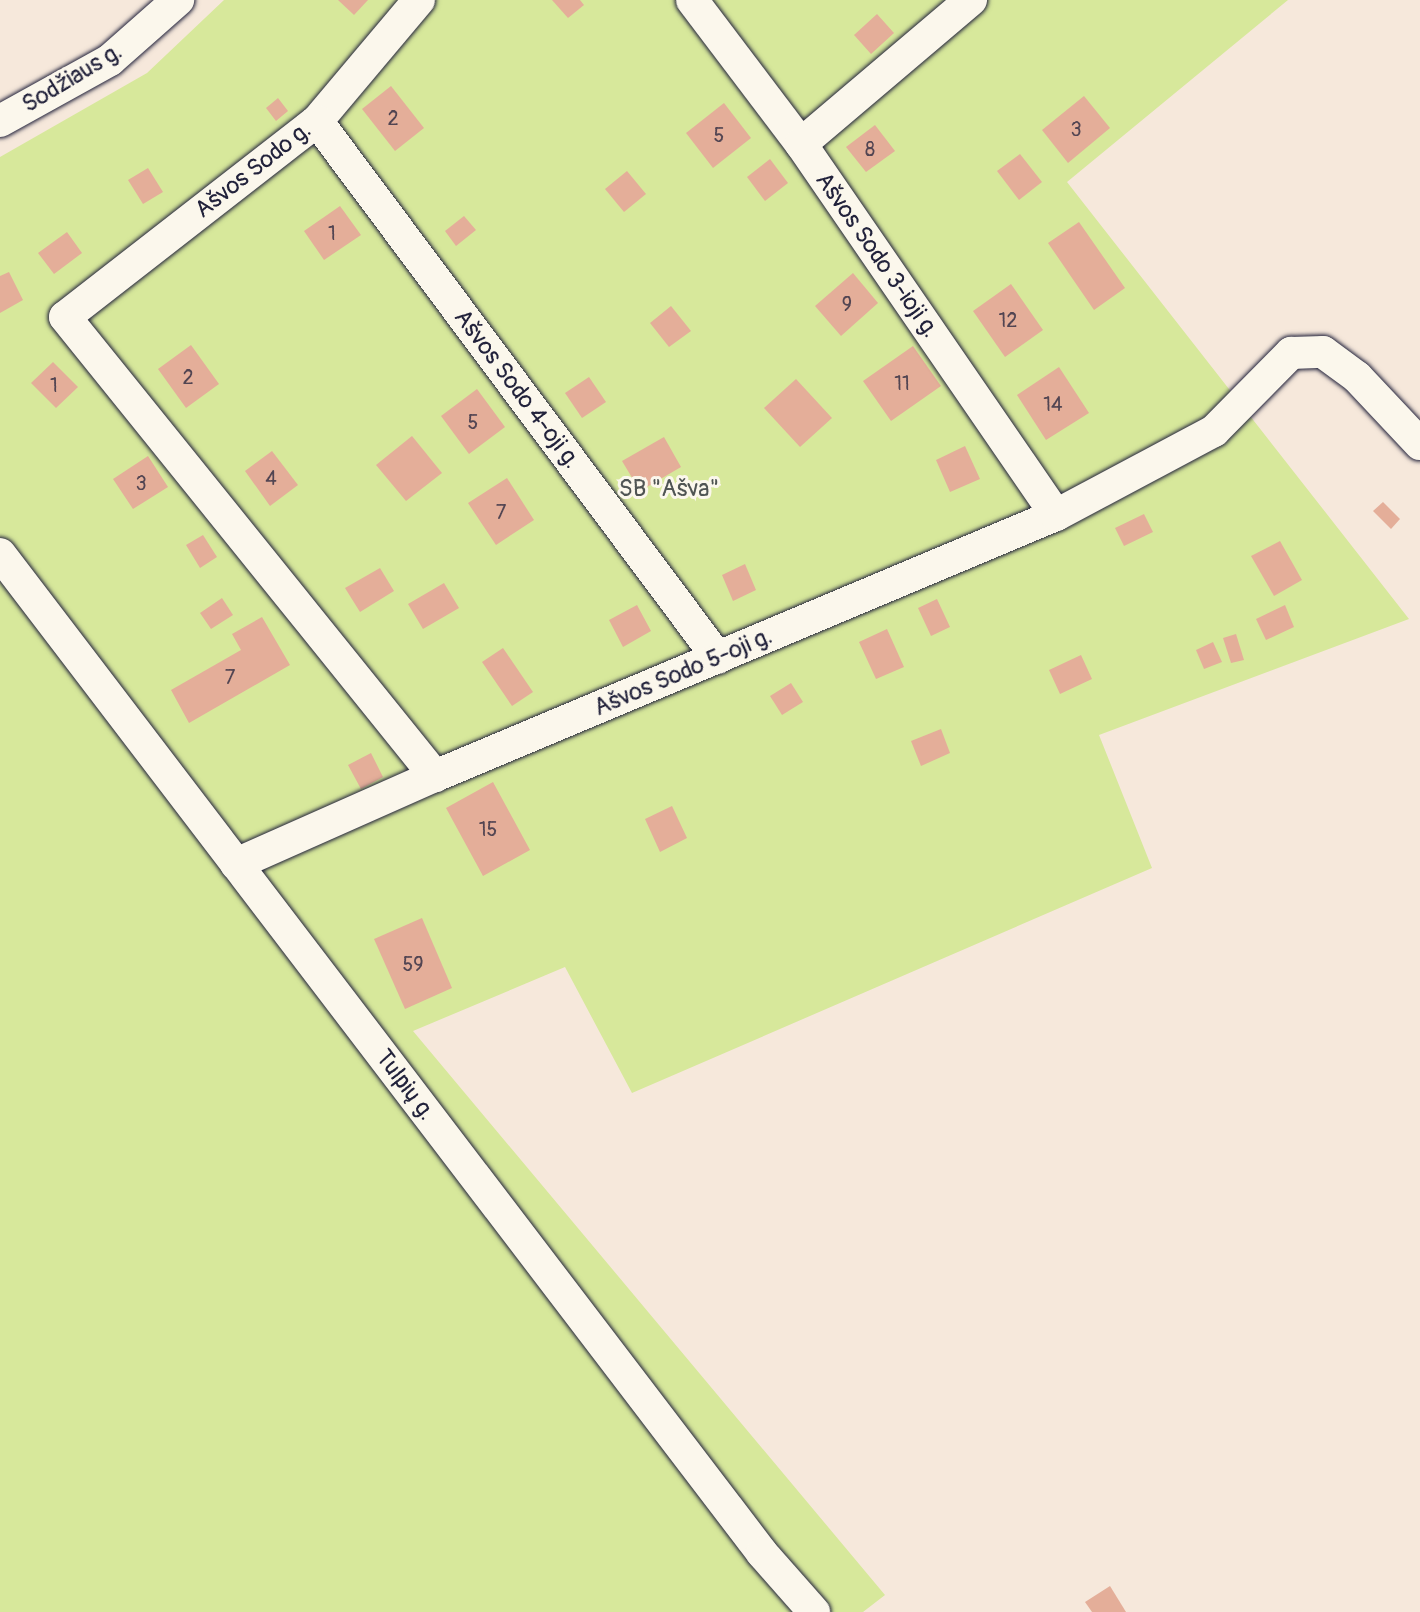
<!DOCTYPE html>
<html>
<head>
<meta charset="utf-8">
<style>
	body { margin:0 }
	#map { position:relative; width:1420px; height:1612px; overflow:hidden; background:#f6e8db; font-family:Pangolin,sans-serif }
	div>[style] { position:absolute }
	.green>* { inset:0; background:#d7e89b }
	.building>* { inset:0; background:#e4ae99 }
	.roads { filter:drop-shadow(0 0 2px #22223b) drop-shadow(0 0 2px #22223b) }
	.street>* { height:32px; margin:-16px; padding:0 16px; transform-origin:16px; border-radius:16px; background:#fbf7ec }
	span { translate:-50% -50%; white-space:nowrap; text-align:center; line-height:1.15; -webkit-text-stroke:6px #fbf7ec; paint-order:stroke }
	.number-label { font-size:20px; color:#524552 }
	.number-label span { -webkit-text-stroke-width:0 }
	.street-label { font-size:24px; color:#22223b }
	.park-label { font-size:24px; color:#4f5453 }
</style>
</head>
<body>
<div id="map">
	<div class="green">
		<i style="clip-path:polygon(224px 0,1288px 0,1067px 182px,1409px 619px,1099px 735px,1152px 868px,632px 1093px,565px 967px,413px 1031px,885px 1595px,863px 1612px,0 1612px,0 157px,147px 73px)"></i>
	</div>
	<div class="building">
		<i style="clip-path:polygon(338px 0,368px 0,354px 15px)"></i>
		<i style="clip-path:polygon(552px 0,580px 0,584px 5px,568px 18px)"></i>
		<i style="clip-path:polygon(877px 14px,894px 33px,871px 54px,854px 35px)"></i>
		<i style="clip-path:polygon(391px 86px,424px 128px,395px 151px,362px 109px)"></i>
		<i style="clip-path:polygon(1084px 96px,1110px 128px,1068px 163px,1042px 130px)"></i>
		<i style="clip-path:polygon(278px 98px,288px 111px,276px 121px,266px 108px)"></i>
		<i style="clip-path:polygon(724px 103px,751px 138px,713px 168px,686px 133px)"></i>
		<i style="clip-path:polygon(875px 125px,895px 151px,866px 172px,846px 147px)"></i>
		<i style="clip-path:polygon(1020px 154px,1042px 182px,1019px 200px,997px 171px)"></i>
		<i style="clip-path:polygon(770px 159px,788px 183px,765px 201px,747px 177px)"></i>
		<i style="clip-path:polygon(148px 168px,163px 192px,143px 204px,128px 180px)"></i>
		<i style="clip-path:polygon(627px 171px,646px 194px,624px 212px,605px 189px)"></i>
		<i style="clip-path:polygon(340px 206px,361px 235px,324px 260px,304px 231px)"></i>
		<i style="clip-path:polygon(464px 216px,476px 230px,456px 246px,445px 231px)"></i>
		<i style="clip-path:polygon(1079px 222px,1125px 288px,1094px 310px,1048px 243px)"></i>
		<i style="clip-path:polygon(67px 232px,82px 253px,54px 274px,38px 253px)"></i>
		<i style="clip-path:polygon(9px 272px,23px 300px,0 313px,0 276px)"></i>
		<i style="clip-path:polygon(853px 273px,878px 303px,841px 336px,815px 306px)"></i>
		<i style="clip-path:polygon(1011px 284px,1043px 330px,1005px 357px,973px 311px)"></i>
		<i style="clip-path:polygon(671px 306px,691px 331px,669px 347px,650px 323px)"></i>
		<i style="clip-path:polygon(191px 345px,219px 384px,186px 408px,158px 369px)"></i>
		<i style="clip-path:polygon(913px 346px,941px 386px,891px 421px,863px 381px)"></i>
		<i style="clip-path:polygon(53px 362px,78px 387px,56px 408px,31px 383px)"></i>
		<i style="clip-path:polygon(1059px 367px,1089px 413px,1046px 440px,1017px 395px)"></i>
		<i style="clip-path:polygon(589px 377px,606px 402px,582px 418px,565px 393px)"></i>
		<i style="clip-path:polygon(796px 379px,832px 418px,800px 447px,764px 408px)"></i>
		<i style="clip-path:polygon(477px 389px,505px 427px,469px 454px,441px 416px)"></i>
		<i style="clip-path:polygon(412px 436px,442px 473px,406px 501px,376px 465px)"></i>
		<i style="clip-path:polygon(664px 437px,681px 467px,640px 491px,622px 461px)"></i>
		<i style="clip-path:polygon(965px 446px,980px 479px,950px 492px,936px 460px)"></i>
		<i style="clip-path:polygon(272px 451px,298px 485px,270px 506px,245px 471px)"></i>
		<i style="clip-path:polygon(148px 456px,168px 487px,133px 509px,113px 479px)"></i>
		<i style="clip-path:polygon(507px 478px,534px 520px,496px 545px,468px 503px)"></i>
		<i style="clip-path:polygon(1383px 502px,1400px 519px,1391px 529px,1373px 511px)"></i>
		<i style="clip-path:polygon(1144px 514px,1153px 532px,1124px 546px,1115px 528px)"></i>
		<i style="clip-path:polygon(203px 535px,217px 557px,200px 568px,186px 545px)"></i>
		<i style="clip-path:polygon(1280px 541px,1302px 580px,1274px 596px,1251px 556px)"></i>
		<i style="clip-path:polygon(745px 564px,756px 590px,733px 601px,722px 575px)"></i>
		<i style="clip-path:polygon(380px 568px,394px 591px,360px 612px,345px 588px)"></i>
		<i style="clip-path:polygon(444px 583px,459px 608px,423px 629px,408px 604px)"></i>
		<i style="clip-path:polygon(222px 598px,233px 615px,211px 629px,200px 613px)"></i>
		<i style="clip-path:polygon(937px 599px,950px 627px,931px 636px,918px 608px)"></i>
		<i style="clip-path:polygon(637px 605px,651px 631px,623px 647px,609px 620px)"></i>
		<i style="clip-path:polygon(1285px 605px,1294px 627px,1266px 640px,1256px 619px)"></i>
		<i style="clip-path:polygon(262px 617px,290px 665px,189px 723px,171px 690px,241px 650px,232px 634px)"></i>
		<i style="clip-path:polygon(887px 629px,904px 667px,876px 679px,859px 642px)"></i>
		<i style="clip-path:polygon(1236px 634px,1244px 660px,1231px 663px,1223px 638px)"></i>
		<i style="clip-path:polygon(1213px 642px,1222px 662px,1204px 669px,1196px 650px)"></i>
		<i style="clip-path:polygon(503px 648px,533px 692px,512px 706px,482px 662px)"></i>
		<i style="clip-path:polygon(1081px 655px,1092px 679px,1060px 694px,1049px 670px)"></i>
		<i style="clip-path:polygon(791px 683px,803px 702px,782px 715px,770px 696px)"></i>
		<i style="clip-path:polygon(941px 729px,950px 753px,921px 766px,911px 741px)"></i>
		<i style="clip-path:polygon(371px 753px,383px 777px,361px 789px,348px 765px)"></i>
		<i style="clip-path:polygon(493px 782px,530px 850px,483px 876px,446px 808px)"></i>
		<i style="clip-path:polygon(672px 806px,687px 838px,660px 852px,645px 819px)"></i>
		<i style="clip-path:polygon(422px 918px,452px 988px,405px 1009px,374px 939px)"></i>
		<i style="clip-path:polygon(1110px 1586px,1126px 1612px,1092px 1612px,1085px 1602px)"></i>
	</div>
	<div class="roads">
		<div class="street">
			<i style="left:419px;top:0;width:158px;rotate:130.1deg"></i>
			<i style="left:317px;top:121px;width:319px;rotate:142.1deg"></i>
			<i style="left:65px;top:317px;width:590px;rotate:51.13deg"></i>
			<i style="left:435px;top:776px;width:674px;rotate:-22.8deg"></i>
			<i style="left:1056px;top:515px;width:179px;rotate:-28deg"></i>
			<i style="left:1214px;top:431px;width:110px;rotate:-45.4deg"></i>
			<i style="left:1291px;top:353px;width:32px;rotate:-2deg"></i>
			<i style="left:1323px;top:352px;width:42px;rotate:36.3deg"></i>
			<i style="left:1357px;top:377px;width:92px;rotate:46.8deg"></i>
			<i style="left:692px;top:0;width:181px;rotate:52.9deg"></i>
			<i style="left:801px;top:144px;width:450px;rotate:55.5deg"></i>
			<i style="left:0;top:121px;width:126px;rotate:-29deg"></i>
			<i style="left:110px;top:60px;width:91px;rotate:-41.4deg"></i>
			<i style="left:317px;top:121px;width:670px;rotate:53.25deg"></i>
			<i style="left:801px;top:144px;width:223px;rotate:-40.3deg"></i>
			<i style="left:0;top:554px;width:1256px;rotate:52.66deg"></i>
			<i style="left:762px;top:1553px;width:79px;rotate:48.6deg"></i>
			<i style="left:236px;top:864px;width:218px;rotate:-23.9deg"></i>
		</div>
	</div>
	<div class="number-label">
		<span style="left:393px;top:118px">2</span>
		<span style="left:1076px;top:129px">3</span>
		<span style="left:719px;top:135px">5</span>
		<span style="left:870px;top:149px">8</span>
		<span style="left:332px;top:233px">1</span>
		<span style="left:847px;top:304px">9</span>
		<span style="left:1008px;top:320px">12</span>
		<span style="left:188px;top:377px">2</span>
		<span style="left:902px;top:383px">11</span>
		<span style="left:54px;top:385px">1</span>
		<span style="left:1053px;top:404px">14</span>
		<span style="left:473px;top:422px">5</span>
		<span style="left:271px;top:478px">4</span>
		<span style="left:141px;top:483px">3</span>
		<span style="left:501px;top:512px">7</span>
		<span style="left:230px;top:677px">7</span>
		<span style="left:488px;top:829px">15</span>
		<span style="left:413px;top:964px">59</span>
	</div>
	<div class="street-label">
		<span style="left:72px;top:78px;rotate:-31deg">Sodžiaus g.</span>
		<span style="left:253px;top:170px;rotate:-38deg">Ašvos Sodo g.</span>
		<span style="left:877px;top:255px;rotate:55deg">Ašvos Sodo 3-ioji g.</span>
		<span style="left:517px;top:389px;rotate:53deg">Ašvos Sodo 4-oji g.</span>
		<span style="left:683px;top:672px;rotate:-23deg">Ašvos Sodo 5-oji g.</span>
		<span style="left:405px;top:1085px;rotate:53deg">Tulpių g.</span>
	</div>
	<div class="park-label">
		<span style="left:669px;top:489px">SB "Ašva"</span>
	</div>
</div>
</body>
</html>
